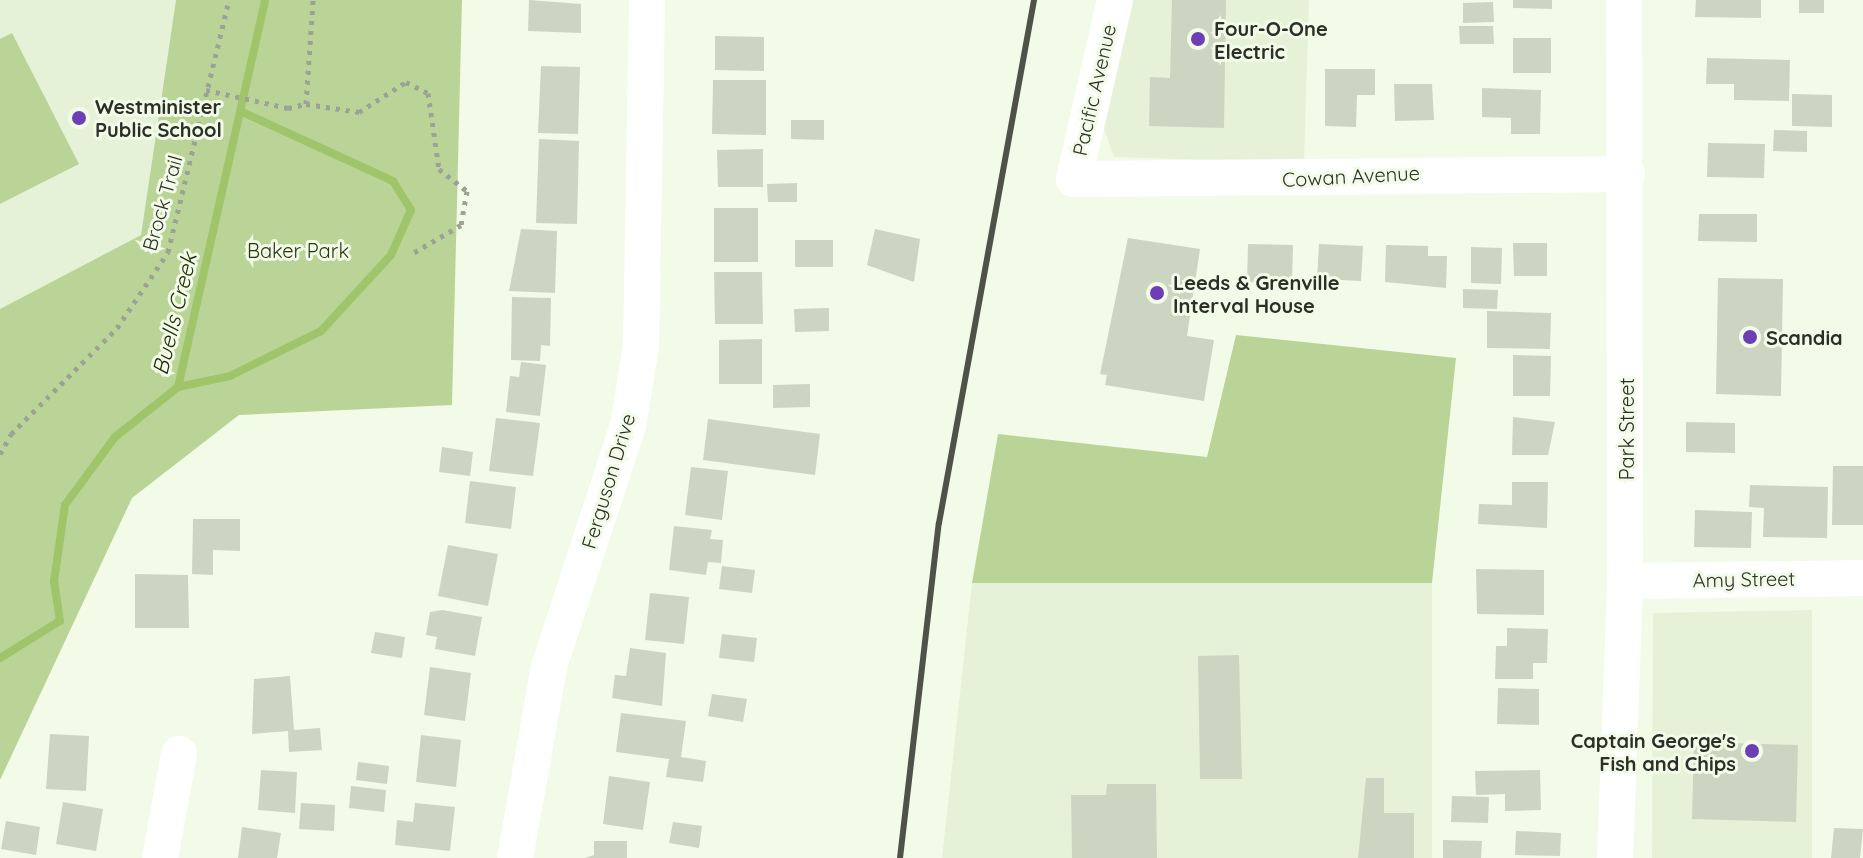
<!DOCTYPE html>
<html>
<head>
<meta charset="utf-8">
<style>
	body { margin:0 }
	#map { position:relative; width:1863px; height:858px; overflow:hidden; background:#f2fbe8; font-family:Quicksand,sans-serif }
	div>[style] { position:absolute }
	.built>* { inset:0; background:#e6f2d7 }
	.green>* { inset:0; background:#bad498 }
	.stream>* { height:8px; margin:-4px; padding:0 4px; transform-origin:4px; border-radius:4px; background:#9fc469 }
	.building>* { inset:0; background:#ccd5c2 }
	.path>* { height:5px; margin-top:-2.5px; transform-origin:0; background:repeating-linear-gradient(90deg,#9ca395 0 4px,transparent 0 10px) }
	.minor>* { height:36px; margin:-18px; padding:0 18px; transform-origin:18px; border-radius:18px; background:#fff }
	.rail>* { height:6px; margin:-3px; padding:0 3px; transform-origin:3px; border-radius:3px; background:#4e5249 }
	.dots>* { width:22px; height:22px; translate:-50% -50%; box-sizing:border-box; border:4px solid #f2fbe8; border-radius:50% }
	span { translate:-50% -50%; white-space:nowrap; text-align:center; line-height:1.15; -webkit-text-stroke:6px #f2fbe8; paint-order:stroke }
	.poi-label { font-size:20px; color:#2b2f27; font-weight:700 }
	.left { translate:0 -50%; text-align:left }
	.right { translate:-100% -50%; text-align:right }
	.street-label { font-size:20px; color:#2b2f27 }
	.park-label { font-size:20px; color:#293711 }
	.water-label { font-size:22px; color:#22300a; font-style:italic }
</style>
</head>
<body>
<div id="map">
	<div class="built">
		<i style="clip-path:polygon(0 0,176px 0,141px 235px,0 309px)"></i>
		<i style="clip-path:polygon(1130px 0,1309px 0,1304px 163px,1114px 157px,1100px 117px)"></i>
		<i style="clip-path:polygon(972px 583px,1432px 583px,1432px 858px,942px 858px)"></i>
		<i style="clip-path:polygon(1812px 610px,1812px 858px,1652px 858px,1653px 613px)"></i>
	</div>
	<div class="green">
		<i style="clip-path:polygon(176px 0,462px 0,452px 405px,239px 415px,132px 498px,0 780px,0 309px,141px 235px)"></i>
		<i style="clip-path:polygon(12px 33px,79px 164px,0 204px,0 39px)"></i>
		<i style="clip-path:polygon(1236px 335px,1456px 358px,1432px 583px,972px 583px,998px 434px,1207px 457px)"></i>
	</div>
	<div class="stream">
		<i style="left:178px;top:387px;width:53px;rotate:-11.9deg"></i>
		<i style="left:230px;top:376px;width:102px;rotate:-26.3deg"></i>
		<i style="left:321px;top:331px;width:103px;rotate:-47.4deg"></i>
		<i style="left:391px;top:255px;width:49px;rotate:-66deg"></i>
		<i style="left:411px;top:210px;width:34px;rotate:-122deg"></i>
		<i style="left:393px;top:181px;width:166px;rotate:-155.4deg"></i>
		<i style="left:0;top:658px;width:70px;rotate:-31.7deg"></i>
		<i style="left:60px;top:621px;width:40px;rotate:-98.5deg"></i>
		<i style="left:54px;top:581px;width:77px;rotate:-81.8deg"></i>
		<i style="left:65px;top:505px;width:84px;rotate:-53.7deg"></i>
		<i style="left:115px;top:437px;width:80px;rotate:-38.4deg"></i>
		<i style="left:178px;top:387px;width:397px;rotate:-77.3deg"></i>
	</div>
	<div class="building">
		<i style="clip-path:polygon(529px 0,581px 4px,581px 33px,528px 31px)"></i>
		<i style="clip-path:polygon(1172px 0,1226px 0,1224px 128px,1149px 126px,1150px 77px,1170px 78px)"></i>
		<i style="clip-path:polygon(1513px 0,1552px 0,1552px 9px,1513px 8px)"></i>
		<i style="clip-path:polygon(1696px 0,1761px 0,1761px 18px,1695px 17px)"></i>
		<i style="clip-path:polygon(1799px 0,1824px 0,1824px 13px,1799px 13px)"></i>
		<i style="clip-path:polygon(1493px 2px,1494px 22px,1463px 23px,1463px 3px)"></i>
		<i style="clip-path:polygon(1459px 26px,1493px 26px,1494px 44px,1460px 44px)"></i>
		<i style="clip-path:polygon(715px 36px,764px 37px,764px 71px,715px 70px)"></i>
		<i style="clip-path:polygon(1513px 38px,1551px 38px,1551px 73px,1513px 73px)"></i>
		<i style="clip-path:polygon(1707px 58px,1790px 60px,1789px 101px,1734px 100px,1734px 84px,1706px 84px)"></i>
		<i style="clip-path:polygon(541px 66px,580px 67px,578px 134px,538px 133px)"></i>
		<i style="clip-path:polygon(1325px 69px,1375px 69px,1375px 95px,1357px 95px,1356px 127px,1325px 126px)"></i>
		<i style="clip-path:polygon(713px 80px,766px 80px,766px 135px,712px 134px)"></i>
		<i style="clip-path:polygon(1394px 84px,1432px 84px,1434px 120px,1395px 121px)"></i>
		<i style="clip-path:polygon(1482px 88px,1541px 90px,1540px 134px,1511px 134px,1511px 118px,1482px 117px)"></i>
		<i style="clip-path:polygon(1792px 94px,1832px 95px,1832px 127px,1792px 126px)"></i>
		<i style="clip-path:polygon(791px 120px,824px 120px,824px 140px,791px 139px)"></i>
		<i style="clip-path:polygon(1774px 130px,1807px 131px,1807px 152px,1773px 151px)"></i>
		<i style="clip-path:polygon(539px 139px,579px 141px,577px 224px,536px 223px)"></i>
		<i style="clip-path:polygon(1708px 143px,1765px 144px,1764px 178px,1707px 177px)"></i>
		<i style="clip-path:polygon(763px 149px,763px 187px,718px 187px,717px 150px)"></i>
		<i style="clip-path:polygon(797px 183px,797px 202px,768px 202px,767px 184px)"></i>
		<i style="clip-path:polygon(714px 208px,758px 208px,758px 262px,714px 262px)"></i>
		<i style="clip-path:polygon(1699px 214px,1757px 214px,1757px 242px,1698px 241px)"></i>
		<i style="clip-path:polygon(521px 229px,557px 231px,555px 293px,509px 291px)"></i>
		<i style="clip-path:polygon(875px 229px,920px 239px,914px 282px,867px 265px)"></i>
		<i style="clip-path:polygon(1128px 238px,1200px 249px,1187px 336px,1214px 340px,1204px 401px,1105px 385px,1107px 375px,1100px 374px)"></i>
		<i style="clip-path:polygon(795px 240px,833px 240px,833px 267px,795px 267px)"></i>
		<i style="clip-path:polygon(1513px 243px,1547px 243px,1547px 276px,1514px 276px)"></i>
		<i style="clip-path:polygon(1248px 244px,1293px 245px,1292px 282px,1247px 282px)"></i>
		<i style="clip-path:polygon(1319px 244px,1363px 246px,1361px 281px,1317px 279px)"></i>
		<i style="clip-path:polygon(1386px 245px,1428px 246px,1428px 256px,1447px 256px,1446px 288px,1385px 282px)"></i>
		<i style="clip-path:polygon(1471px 247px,1502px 248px,1501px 284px,1471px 283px)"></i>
		<i style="clip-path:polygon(714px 272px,762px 272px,763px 324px,715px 324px)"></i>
		<i style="clip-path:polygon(1718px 278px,1783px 279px,1781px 396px,1716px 394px)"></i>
		<i style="clip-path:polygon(1463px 289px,1498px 290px,1497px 309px,1463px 308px)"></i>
		<i style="clip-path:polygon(512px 297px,551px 298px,550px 346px,541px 345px,540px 361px,511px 360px)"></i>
		<i style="clip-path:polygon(829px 308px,829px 331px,795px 332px,794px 309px)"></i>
		<i style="clip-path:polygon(1487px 311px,1551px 313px,1550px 349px,1487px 348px)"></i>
		<i style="clip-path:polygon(762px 339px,762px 384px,719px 384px,719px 340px)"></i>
		<i style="clip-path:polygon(1513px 355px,1551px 356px,1550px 396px,1513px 396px)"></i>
		<i style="clip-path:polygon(521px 362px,546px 365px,540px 416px,506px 412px,510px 376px,519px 377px)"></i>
		<i style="clip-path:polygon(810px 384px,810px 407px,773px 408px,773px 385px)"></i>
		<i style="clip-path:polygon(1513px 417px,1555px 422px,1548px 455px,1512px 455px)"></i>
		<i style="clip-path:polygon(496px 418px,540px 423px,533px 476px,489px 471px)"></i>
		<i style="clip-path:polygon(708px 419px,820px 434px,815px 475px,703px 460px)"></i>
		<i style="clip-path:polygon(1686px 422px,1735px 423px,1735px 453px,1686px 452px)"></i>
		<i style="clip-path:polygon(442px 447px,473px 452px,470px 476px,439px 472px)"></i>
		<i style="clip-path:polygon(1833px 466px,1863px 466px,1863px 525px,1832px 525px)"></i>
		<i style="clip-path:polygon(691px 467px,728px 471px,722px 520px,685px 515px)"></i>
		<i style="clip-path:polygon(470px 481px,516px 487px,511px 529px,465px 523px)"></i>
		<i style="clip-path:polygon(1512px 482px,1548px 482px,1547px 528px,1478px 524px,1479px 504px,1512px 505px)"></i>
		<i style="clip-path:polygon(1750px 485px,1828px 487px,1827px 538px,1763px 537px,1764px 508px,1749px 507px)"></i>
		<i style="clip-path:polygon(1695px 510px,1752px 512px,1751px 548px,1694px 547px)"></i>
		<i style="clip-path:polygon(193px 519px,240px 519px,240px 551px,213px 550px,213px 575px,192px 574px)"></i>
		<i style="clip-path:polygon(674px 526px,712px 530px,710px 539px,723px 540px,721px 563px,708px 562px,706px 575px,669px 570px)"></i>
		<i style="clip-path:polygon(448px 545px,498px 554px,488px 606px,438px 596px)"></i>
		<i style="clip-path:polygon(722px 566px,755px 570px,752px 593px,719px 589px)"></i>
		<i style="clip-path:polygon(1476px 569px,1544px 570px,1544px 615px,1477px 614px)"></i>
		<i style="clip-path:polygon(135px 574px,188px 575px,189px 628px,135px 628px)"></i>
		<i style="clip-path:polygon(650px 593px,689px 597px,684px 644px,645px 640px)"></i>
		<i style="clip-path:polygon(442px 610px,482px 617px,475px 656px,435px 649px,437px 637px,426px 635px,430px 612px)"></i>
		<i style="clip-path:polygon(1507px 628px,1548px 629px,1547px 663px,1533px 663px,1533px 679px,1495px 679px,1496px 646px,1507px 646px)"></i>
		<i style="clip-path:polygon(375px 632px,405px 637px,402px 658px,371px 653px)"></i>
		<i style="clip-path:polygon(722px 634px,757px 638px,754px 662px,719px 658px)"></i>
		<i style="clip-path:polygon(630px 648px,666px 653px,662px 706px,612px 698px,615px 675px,626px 676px)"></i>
		<i style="clip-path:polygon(1239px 655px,1242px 779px,1200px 779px,1198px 656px)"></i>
		<i style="clip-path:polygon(430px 667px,471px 673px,465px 721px,424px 715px)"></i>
		<i style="clip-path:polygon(290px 676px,294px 730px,320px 728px,322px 750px,289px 752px,288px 731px,252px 734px,254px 679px)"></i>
		<i style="clip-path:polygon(1498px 688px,1539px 689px,1539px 725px,1497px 724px)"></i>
		<i style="clip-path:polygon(712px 694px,747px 699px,743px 722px,708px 716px)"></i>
		<i style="clip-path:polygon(621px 713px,686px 721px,681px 757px,706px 761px,703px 782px,666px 777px,669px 759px,616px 752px)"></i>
		<i style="clip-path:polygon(50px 734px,89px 736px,86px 791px,46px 789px)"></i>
		<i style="clip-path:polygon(421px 735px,461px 740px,456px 787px,416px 782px)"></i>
		<i style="clip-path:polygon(1694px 742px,1798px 745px,1796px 822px,1692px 819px)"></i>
		<i style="clip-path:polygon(358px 762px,389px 766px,387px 784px,356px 780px)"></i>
		<i style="clip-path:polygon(261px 770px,297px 772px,295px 813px,258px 810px)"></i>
		<i style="clip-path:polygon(1540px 770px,1541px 810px,1505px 811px,1505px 794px,1476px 795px,1475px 771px)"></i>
		<i style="clip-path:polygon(609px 776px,650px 782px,643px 830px,603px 824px)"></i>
		<i style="clip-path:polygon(1366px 778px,1384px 778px,1384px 813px,1414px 813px,1414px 858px,1358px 858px)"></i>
		<i style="clip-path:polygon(1107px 784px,1156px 784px,1157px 858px,1072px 858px,1071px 795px,1106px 795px)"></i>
		<i style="clip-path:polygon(351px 786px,386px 790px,384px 812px,349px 808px)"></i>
		<i style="clip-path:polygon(1452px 796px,1489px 797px,1488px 823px,1451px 822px)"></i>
		<i style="clip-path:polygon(63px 802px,103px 809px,96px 851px,56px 844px)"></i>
		<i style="clip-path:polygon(301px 803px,335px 805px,334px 831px,299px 829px)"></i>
		<i style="clip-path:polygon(415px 803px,455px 807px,450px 851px,395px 845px,397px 820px,413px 822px)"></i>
		<i style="clip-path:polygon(6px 821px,40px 827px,36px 855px,1px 849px)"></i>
		<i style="clip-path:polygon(673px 822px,702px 826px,699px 848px,669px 843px)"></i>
		<i style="clip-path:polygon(242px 827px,281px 833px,277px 858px,238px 858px)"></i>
		<i style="clip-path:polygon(1834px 828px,1863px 829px,1860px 858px,1831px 858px)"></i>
		<i style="clip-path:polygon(1516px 831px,1561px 833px,1560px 856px,1515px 855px)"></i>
		<i style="clip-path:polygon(1443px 840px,1482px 841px,1481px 858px,1443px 858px)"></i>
		<i style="clip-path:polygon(594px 841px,627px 841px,627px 858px,585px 858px,594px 855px)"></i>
	</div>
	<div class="path">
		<i style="left:206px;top:90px;width:84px;rotate:12.4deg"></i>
		<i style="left:288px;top:108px;width:18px;rotate:-13deg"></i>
		<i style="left:306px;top:104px;width:104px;rotate:-86.1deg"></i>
		<i style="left:306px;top:104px;width:54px;rotate:8.6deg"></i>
		<i style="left:359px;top:112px;width:56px;rotate:-32.6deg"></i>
		<i style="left:406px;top:82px;width:25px;rotate:27deg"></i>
		<i style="left:428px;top:93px;width:77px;rotate:81.8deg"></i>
		<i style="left:439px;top:169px;width:36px;rotate:38deg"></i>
		<i style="left:467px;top:191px;width:35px;rotate:100deg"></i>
		<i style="left:461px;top:225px;width:56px;rotate:149.7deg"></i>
		<i style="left:0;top:454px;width:23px;rotate:-61deg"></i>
		<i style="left:11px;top:434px;width:150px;rotate:-45deg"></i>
		<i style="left:117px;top:328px;width:92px;rotate:-56.1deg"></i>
		<i style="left:168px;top:252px;width:259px;rotate:-76.4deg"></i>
	</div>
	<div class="minor">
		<i style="left:1115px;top:0;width:184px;rotate:102.9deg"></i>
		<i style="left:1074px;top:179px;width:553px;rotate:-0.52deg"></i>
		<i style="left:1625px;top:581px;width:238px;rotate:-0.7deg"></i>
		<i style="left:160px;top:858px;width:106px;rotate:-79.6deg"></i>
		<i style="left:515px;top:858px;width:194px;rotate:-79.9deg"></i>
		<i style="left:549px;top:667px;width:254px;rotate:-71.9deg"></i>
		<i style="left:628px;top:426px;width:81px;rotate:-80.8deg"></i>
		<i style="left:641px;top:346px;width:346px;rotate:-89deg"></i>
		<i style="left:1615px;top:858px;width:277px;rotate:-87.9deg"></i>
		<i style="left:1625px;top:581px;width:581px;rotate:-90.1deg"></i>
	</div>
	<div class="rail">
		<i style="left:900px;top:858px;width:337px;rotate:-83.4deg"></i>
		<i style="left:939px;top:523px;width:532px;rotate:-79.7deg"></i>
	</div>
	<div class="dots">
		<i style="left:1198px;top:39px;background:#6d3fb7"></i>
		<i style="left:79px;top:118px;background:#6d3fb7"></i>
		<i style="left:1157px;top:293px;background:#6d3fb7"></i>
		<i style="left:1750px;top:337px;background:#6d3fb7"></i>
		<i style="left:1752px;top:751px;background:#6d3fb7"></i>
	</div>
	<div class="poi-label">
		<span class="left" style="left:1214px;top:40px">Four-O-One<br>Electric</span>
		<span class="left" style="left:95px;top:118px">Westminister<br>Public School</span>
		<span class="left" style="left:1173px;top:294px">Leeds &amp; Grenville<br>Interval House</span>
		<span class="left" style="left:1766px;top:337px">Scandia</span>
		<span class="right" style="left:1736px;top:752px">Captain George's<br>Fish and Chips</span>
	</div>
	<div class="street-label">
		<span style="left:1094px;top:90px;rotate:-77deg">Pacific Avenue</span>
		<span style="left:1351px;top:176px;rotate:-3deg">Cowan Avenue</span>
		<span style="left:162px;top:203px;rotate:-74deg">Brock Trail</span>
		<span style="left:1626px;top:429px;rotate:-90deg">Park Street</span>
		<span style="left:608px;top:481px;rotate:-73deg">Ferguson Drive</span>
		<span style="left:1744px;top:579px;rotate:-1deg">Amy Street</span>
	</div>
	<div class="park-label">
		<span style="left:298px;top:250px">Baker Park</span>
	</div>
	<div class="water-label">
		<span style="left:175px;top:314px;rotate:-76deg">Buells Creek</span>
	</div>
</div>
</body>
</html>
